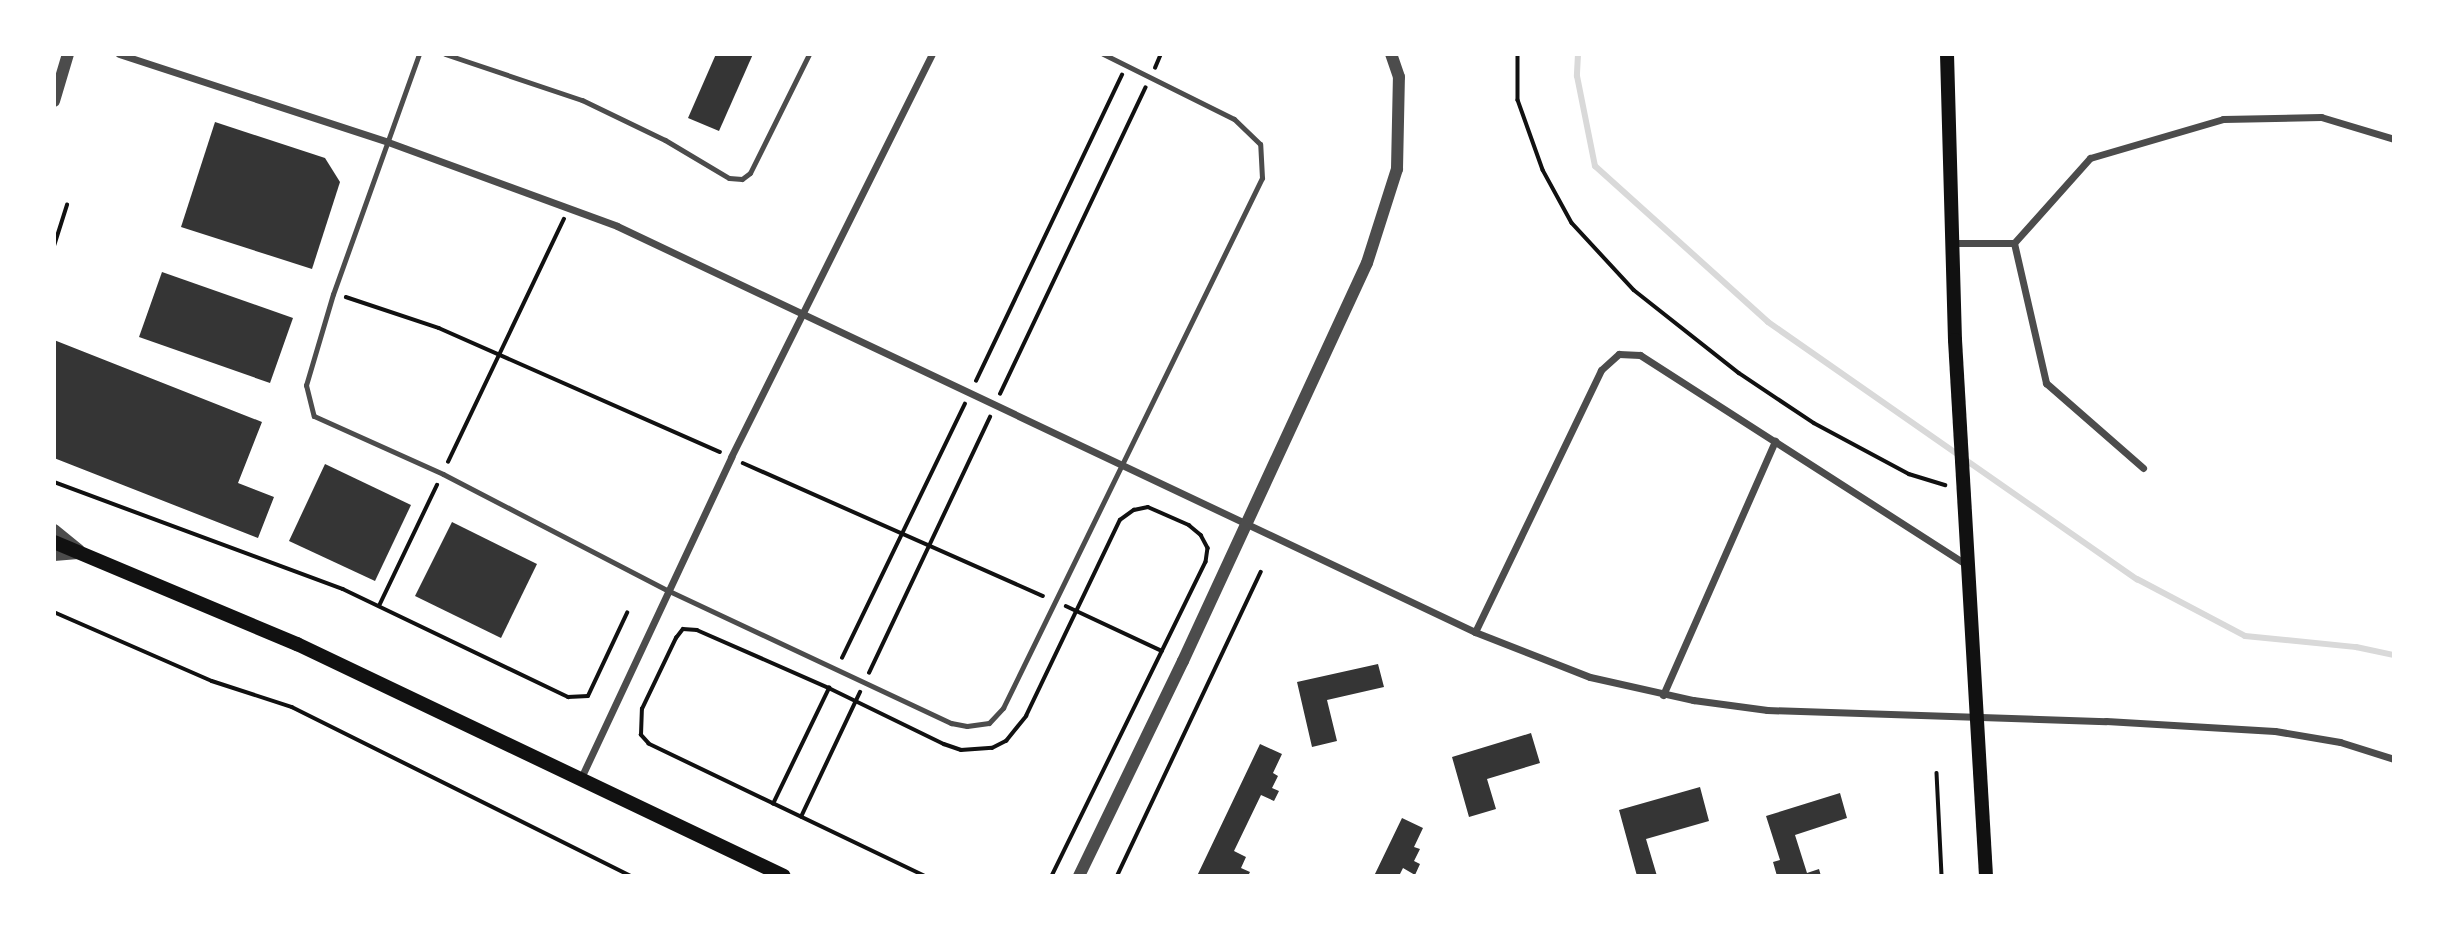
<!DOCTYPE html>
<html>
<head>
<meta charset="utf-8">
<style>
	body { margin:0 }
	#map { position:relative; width:2448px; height:930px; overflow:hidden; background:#fff; font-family:Barlow,sans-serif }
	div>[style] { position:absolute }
	.stream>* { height:6px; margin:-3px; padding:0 3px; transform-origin:3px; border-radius:3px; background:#d9d9d9 }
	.building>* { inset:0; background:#353535 }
	.path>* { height:3.5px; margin:-1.75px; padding:0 1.75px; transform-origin:1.75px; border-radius:1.75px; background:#111 }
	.service>* { height:5px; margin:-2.5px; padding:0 2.5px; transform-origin:2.5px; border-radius:2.5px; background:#4c4c4c }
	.minor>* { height:7px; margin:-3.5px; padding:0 3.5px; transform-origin:3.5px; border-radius:3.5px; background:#4c4c4c }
	.tertiary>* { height:12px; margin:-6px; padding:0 6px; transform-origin:6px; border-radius:6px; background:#4c4c4c }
	.secondary>* { height:14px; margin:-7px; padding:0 7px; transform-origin:7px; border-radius:7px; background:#111 }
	span { translate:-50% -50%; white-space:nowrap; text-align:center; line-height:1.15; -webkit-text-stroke:6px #fff; paint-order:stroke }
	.frame { position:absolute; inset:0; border:56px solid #fff; pointer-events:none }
</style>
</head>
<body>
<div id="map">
	<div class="stream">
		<i style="left:1578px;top:54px;width:22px;rotate:93deg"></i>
		<i style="left:1577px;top:76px;width:92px;rotate:78.7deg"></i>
		<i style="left:1595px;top:166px;width:233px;rotate:42deg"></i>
		<i style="left:1768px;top:322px;width:450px;rotate:34.9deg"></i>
		<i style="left:2137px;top:579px;width:122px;rotate:27.8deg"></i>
		<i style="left:2245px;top:636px;width:112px;rotate:5.7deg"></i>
		<i style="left:2356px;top:647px;width:39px;rotate:12deg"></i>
	</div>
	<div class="building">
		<i style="clip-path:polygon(716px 54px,753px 54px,719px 131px,688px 118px)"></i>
		<i style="clip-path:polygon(215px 122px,325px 158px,340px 182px,312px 269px,181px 227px)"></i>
		<i style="clip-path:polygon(162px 272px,293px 318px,270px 383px,139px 337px)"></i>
		<i style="clip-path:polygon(54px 340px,262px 422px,238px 483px,274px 497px,258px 538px,54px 458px)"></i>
		<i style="clip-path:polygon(325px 464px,411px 505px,375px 581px,289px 541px)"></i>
		<i style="clip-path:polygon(452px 522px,537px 564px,501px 638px,415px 596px)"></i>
		<i style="clip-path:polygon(1378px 664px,1384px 687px,1327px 700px,1337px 741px,1312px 747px,1297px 682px)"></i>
		<i style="clip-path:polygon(1531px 733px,1540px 763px,1487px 779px,1496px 809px,1469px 817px,1452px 757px)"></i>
		<i style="clip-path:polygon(1260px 744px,1282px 754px,1273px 773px,1278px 776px,1272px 788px,1279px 791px,1274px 801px,1261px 795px,1234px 851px,1246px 857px,1241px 868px,1250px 872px,1248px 876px,1197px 876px)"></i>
		<i style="clip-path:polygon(1700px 787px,1709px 821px,1646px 839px,1657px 876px,1637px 876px,1619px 810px)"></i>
		<i style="clip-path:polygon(1840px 793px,1847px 818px,1795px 835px,1807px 873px,1819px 869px,1821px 876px,1777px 876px,1773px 862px,1780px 860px,1766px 816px)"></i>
		<i style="clip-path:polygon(1402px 818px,1423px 828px,1414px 847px,1420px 849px,1414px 861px,1420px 864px,1415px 875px,1403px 868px,1399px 876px,1374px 876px)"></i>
	</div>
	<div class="path">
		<i style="left:1518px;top:54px;width:46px;rotate:90deg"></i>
		<i style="left:1518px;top:100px;width:74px;rotate:70.3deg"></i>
		<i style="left:1543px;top:170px;width:60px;rotate:61.3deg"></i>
		<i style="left:1572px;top:223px;width:91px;rotate:47.2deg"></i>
		<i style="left:1634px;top:290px;width:134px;rotate:38.3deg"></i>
		<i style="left:1739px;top:373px;width:90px;rotate:33.7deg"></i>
		<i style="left:1814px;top:423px;width:108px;rotate:28.2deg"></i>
		<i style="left:1909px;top:474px;width:38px;rotate:17deg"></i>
		<i style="left:1155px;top:68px;width:15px;rotate:-67deg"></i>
		<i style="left:54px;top:246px;width:43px;rotate:-72.4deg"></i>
		<i style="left:346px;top:297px;width:98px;rotate:18.4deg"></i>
		<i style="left:439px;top:328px;width:307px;rotate:23.8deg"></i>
		<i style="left:976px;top:381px;width:339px;rotate:-64.5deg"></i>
		<i style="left:1000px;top:394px;width:339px;rotate:-64.6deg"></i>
		<i style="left:448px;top:462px;width:269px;rotate:-64.5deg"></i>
		<i style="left:743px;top:463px;width:328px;rotate:23.9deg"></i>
		<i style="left:54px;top:482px;width:308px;rotate:20.3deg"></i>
		<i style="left:343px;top:589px;width:250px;rotate:25.6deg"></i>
		<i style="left:568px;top:697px;width:20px;rotate:-3deg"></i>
		<i style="left:588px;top:696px;width:92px;rotate:-64.8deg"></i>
		<i style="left:379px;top:606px;width:134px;rotate:-64.4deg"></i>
		<i style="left:1066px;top:606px;width:106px;rotate:25.1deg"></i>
		<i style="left:54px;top:612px;width:172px;rotate:23.6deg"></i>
		<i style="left:212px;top:681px;width:84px;rotate:18deg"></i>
		<i style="left:292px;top:707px;width:379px;rotate:26.5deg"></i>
		<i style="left:842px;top:658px;width:282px;rotate:-64.2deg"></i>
		<i style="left:869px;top:673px;width:283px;rotate:-64.7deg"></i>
		<i style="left:1937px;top:773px;width:103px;rotate:87.2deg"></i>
		<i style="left:773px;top:804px;width:129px;rotate:-64.2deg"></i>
		<i style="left:801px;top:817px;width:138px;rotate:-64.7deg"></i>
		<i style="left:924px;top:876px;width:305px;rotate:-154.4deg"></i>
		<i style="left:649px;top:744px;width:12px;rotate:-132deg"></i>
		<i style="left:641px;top:735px;width:26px;rotate:-88deg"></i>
		<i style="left:642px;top:709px;width:79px;rotate:-64.4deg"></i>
		<i style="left:676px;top:638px;width:11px;rotate:-52deg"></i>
		<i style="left:683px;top:629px;width:14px;rotate:4deg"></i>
		<i style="left:697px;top:630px;width:144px;rotate:23.7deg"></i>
		<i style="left:829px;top:688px;width:128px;rotate:26deg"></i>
		<i style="left:944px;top:744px;width:18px;rotate:19deg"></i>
		<i style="left:961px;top:750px;width:31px;rotate:-4deg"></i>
		<i style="left:992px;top:748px;width:16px;rotate:-27deg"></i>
		<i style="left:1006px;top:741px;width:32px;rotate:-51deg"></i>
		<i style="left:1026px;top:716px;width:217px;rotate:-64.4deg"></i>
		<i style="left:1120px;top:520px;width:17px;rotate:-36deg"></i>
		<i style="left:1134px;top:510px;width:14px;rotate:-12deg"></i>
		<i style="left:1148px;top:507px;width:45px;rotate:23.7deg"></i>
		<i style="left:1189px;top:525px;width:16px;rotate:40deg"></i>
		<i style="left:1201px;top:535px;width:15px;rotate:62deg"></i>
		<i style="left:1208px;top:548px;width:14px;rotate:98deg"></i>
		<i style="left:1206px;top:562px;width:350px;rotate:116.1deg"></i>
		<i style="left:1117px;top:876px;width:336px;rotate:-64.7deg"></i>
	</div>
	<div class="service">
		<i style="left:419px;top:54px;width:255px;rotate:109.7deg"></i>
		<i style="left:333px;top:294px;width:95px;rotate:106.5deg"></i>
		<i style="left:306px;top:385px;width:32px;rotate:76deg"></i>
		<i style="left:314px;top:416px;width:141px;rotate:24.2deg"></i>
		<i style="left:443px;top:474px;width:252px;rotate:27.4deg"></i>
		<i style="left:667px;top:590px;width:314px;rotate:25.1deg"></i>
		<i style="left:951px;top:723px;width:16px;rotate:11deg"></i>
		<i style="left:967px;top:726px;width:22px;rotate:-8deg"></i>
		<i style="left:989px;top:723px;width:21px;rotate:-47deg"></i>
		<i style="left:1003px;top:708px;width:590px;rotate:-63.96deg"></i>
		<i style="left:1262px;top:178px;width:34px;rotate:-93deg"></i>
		<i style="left:1260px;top:144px;width:36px;rotate:-136deg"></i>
		<i style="left:1234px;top:119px;width:146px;rotate:-153.6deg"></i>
		<i style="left:445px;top:54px;width:145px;rotate:18.6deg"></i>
		<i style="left:582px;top:100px;width:92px;rotate:25.7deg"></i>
		<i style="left:665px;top:140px;width:74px;rotate:30.7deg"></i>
		<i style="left:729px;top:178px;width:13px;rotate:4deg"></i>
		<i style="left:742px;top:179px;width:10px;rotate:-37deg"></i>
		<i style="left:750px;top:173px;width:133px;rotate:-63.6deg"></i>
	</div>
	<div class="minor">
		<i style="left:119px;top:54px;width:283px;rotate:18.1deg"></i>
		<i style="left:388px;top:142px;width:244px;rotate:20.1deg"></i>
		<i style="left:617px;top:226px;width:949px;rotate:25.32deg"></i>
		<i style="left:1475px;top:632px;width:123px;rotate:21.4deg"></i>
		<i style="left:1590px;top:677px;width:106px;rotate:12.6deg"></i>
		<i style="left:1693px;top:700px;width:75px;rotate:7.7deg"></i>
		<i style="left:1767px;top:710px;width:339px;rotate:1.9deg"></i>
		<i style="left:2106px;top:721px;width:169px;rotate:3.4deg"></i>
		<i style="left:2275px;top:731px;width:66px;rotate:9.6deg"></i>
		<i style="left:2340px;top:742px;width:57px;rotate:17.5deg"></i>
		<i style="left:1952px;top:243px;width:62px"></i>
		<i style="left:2014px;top:243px;width:114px;rotate:-48.2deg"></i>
		<i style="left:2090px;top:158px;width:139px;rotate:-16.3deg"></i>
		<i style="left:2223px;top:119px;width:98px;rotate:-1.2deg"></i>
		<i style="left:2321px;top:117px;width:76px;rotate:16.8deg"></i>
		<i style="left:2014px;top:243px;width:144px;rotate:77.1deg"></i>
		<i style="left:2046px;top:383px;width:129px;rotate:41.2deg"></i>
		<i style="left:1475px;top:632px;width:291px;rotate:-64.3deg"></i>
		<i style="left:1601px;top:370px;width:24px;rotate:-42deg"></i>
		<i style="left:1619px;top:354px;width:21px;rotate:3deg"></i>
		<i style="left:1640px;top:355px;width:387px;rotate:32.7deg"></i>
		<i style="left:1663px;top:695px;width:278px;rotate:-66.2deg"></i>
		<i style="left:580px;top:780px;width:357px;rotate:-64.9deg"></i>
		<i style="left:731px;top:457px;width:450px;rotate:-63.5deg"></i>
	</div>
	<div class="tertiary">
		<i style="left:54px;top:101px;width:49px;rotate:-73.4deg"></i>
		<i style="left:54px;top:530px;width:32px;rotate:39deg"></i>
		<i style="left:54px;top:555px;width:24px;rotate:-5deg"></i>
		<i style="left:1079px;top:876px;width:239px;rotate:-64.2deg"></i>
		<i style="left:1183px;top:661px;width:438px;rotate:-65.2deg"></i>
		<i style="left:1367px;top:263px;width:99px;rotate:-72.3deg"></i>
		<i style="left:1397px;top:169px;width:92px;rotate:-88.8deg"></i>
		<i style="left:1399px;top:77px;width:24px;rotate:-109deg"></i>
	</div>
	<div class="secondary">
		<i style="left:1947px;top:54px;width:286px;rotate:88.4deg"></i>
		<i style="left:1955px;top:340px;width:537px;rotate:86.69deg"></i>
		<i style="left:54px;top:542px;width:264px;rotate:22.8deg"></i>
		<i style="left:297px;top:644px;width:539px;rotate:25.47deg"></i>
	</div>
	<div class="frame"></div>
</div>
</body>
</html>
